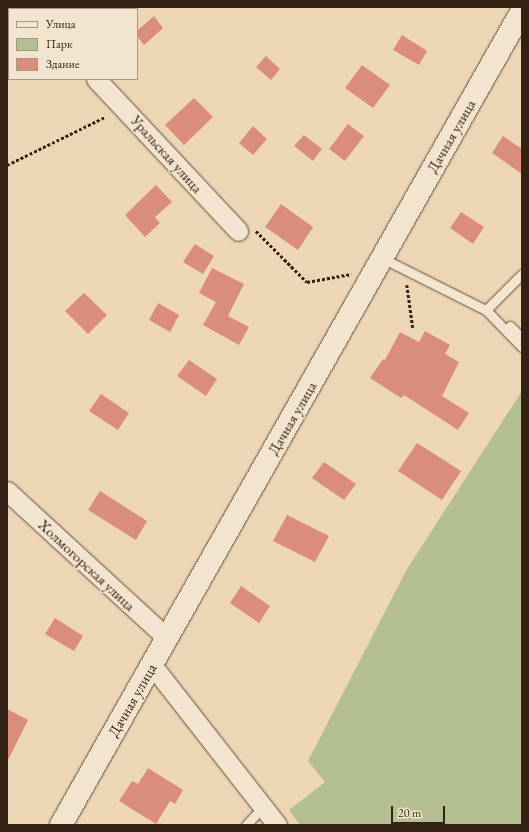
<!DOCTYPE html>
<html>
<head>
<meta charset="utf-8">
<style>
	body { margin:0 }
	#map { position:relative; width:529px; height:832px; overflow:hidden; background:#edd6b5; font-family:"EB Garamond",serif }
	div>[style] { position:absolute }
	.green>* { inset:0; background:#b4bf91 }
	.building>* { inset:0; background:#da8d7c }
	.path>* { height:2.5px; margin-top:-1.25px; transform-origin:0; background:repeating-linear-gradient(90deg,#332214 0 3px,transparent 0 5px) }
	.roads { filter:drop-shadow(0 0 1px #624f3c) drop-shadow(0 0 1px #624f3c) }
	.service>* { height:9px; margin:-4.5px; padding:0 4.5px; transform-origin:4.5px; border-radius:4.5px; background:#f3e4cf }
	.minor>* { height:19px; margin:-9.5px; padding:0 9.5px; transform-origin:9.5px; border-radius:9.5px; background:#f3e4cf }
	.tertiary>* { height:22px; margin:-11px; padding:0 11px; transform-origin:11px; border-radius:11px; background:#f3e4cf }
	span { translate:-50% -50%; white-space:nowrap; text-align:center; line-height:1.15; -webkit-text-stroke:3px #f3e4cf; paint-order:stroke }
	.street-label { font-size:15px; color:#332214 }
	.frame { position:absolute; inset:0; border:8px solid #332214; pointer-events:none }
	.legend { position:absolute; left:8px; top:8px; width:130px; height:72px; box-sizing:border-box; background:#f3e4cf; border:1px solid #a69684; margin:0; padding:5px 7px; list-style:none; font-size:12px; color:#332214 }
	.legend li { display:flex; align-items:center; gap:8px; height:20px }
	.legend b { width:20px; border:1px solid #a69684 }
	.scale { position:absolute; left:391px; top:806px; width:54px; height:18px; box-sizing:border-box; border:2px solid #332214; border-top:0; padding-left:5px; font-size:12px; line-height:14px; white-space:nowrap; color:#332214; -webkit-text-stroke:3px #f3e4cf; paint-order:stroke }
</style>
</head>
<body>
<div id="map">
	<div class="green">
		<i style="clip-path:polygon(522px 391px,522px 825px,300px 825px,289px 810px,325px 782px,308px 761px,407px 569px)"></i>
	</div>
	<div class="building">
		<i style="clip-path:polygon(154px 16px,163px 28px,144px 45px,137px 36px,137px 31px)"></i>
		<i style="clip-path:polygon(402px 35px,427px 51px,419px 65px,393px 50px)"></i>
		<i style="clip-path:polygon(266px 56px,280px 69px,271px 80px,256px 67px)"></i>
		<i style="clip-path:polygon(362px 65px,390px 85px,373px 108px,345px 88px)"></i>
		<i style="clip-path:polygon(194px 98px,213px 117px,184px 145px,165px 125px)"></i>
		<i style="clip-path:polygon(348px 124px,364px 136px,345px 161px,329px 149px)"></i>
		<i style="clip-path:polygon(253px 126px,267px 139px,253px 155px,239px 143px)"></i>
		<i style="clip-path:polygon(304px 135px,322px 149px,313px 161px,294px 146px)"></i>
		<i style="clip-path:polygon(503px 136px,522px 149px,522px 174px,492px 153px)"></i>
		<i style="clip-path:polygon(156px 185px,172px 202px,155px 217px,160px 223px,145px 237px,125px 215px)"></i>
		<i style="clip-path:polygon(281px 204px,313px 227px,298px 250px,265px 227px)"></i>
		<i style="clip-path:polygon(461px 212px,484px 227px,473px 244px,450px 228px)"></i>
		<i style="clip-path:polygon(195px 244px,214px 256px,203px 274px,183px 262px)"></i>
		<i style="clip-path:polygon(212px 268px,244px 284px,228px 316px,249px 327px,239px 345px,203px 325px,216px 302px,199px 293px)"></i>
		<i style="clip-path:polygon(84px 293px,107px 315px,88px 334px,65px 311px)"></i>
		<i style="clip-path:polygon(158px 303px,179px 315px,170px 332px,149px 320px)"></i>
		<i style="clip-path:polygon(425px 331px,450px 345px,445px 354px,459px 362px,442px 396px,469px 413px,458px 430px,404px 395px,401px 398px,370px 378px,383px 359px,385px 360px,400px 332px,419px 342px)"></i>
		<i style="clip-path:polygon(189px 360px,217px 379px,206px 396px,177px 376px)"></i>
		<i style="clip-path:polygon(101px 394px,129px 413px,118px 430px,89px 411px)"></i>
		<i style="clip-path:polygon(417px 443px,461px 471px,442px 500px,398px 471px)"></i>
		<i style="clip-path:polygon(324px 462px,356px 484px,344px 500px,312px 478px)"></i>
		<i style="clip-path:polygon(100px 491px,147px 521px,136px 540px,88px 510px)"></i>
		<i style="clip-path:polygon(287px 515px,329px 536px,315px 562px,273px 541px)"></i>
		<i style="clip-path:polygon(241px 586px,270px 606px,259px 623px,230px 603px)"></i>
		<i style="clip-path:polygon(55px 618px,83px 636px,74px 651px,45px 634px)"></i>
		<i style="clip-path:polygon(7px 709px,28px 720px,7px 762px)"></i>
		<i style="clip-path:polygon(148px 768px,183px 790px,175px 804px,170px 801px,156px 824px,119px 801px,132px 781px,138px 784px)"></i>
	</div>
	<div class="path">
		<i style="left:7px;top:165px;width:109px;rotate:-26.1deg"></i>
		<i style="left:256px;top:231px;width:72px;rotate:45deg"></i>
		<i style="left:307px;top:282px;width:45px;rotate:-10.3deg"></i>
		<i style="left:407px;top:285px;width:43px;rotate:82.1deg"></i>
	</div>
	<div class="roads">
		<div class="service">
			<i style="left:382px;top:258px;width:116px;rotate:26.6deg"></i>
			<i style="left:486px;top:310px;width:52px;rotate:45.8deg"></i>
			<i style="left:486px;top:310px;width:51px;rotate:-45deg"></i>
			<i style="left:510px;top:326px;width:17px;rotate:45deg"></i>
			<i style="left:246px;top:825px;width:25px;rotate:-47deg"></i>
		</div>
		<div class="minor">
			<i style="left:23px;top:7px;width:3px;rotate:45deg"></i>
			<i style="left:64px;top:9px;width:3px;rotate:-45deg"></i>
			<i style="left:96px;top:79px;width:208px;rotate:46.9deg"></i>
			<i style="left:7px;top:491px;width:217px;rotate:42.6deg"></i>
			<i style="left:152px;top:665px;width:203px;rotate:52deg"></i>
		</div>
		<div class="tertiary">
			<i style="left:61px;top:825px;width:935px;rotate:-60.48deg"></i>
		</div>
	</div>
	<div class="street-label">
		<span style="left:451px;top:136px;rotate:-60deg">Дачная улица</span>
		<span style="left:167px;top:154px;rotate:48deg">Уральская улица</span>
		<span style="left:292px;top:418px;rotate:-60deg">Дачная улица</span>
		<span style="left:87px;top:565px;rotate:43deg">Холмогорская улица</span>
		<span style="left:132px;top:700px;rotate:-60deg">Дачная улица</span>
	</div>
	<div class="frame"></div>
	<ul class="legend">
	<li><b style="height:5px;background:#f3e4cf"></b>Улица</li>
	<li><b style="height:11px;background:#b4bf91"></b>Парк</li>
	<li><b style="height:11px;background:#da8d7c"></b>Здание</li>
	</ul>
	<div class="scale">20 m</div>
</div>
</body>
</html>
